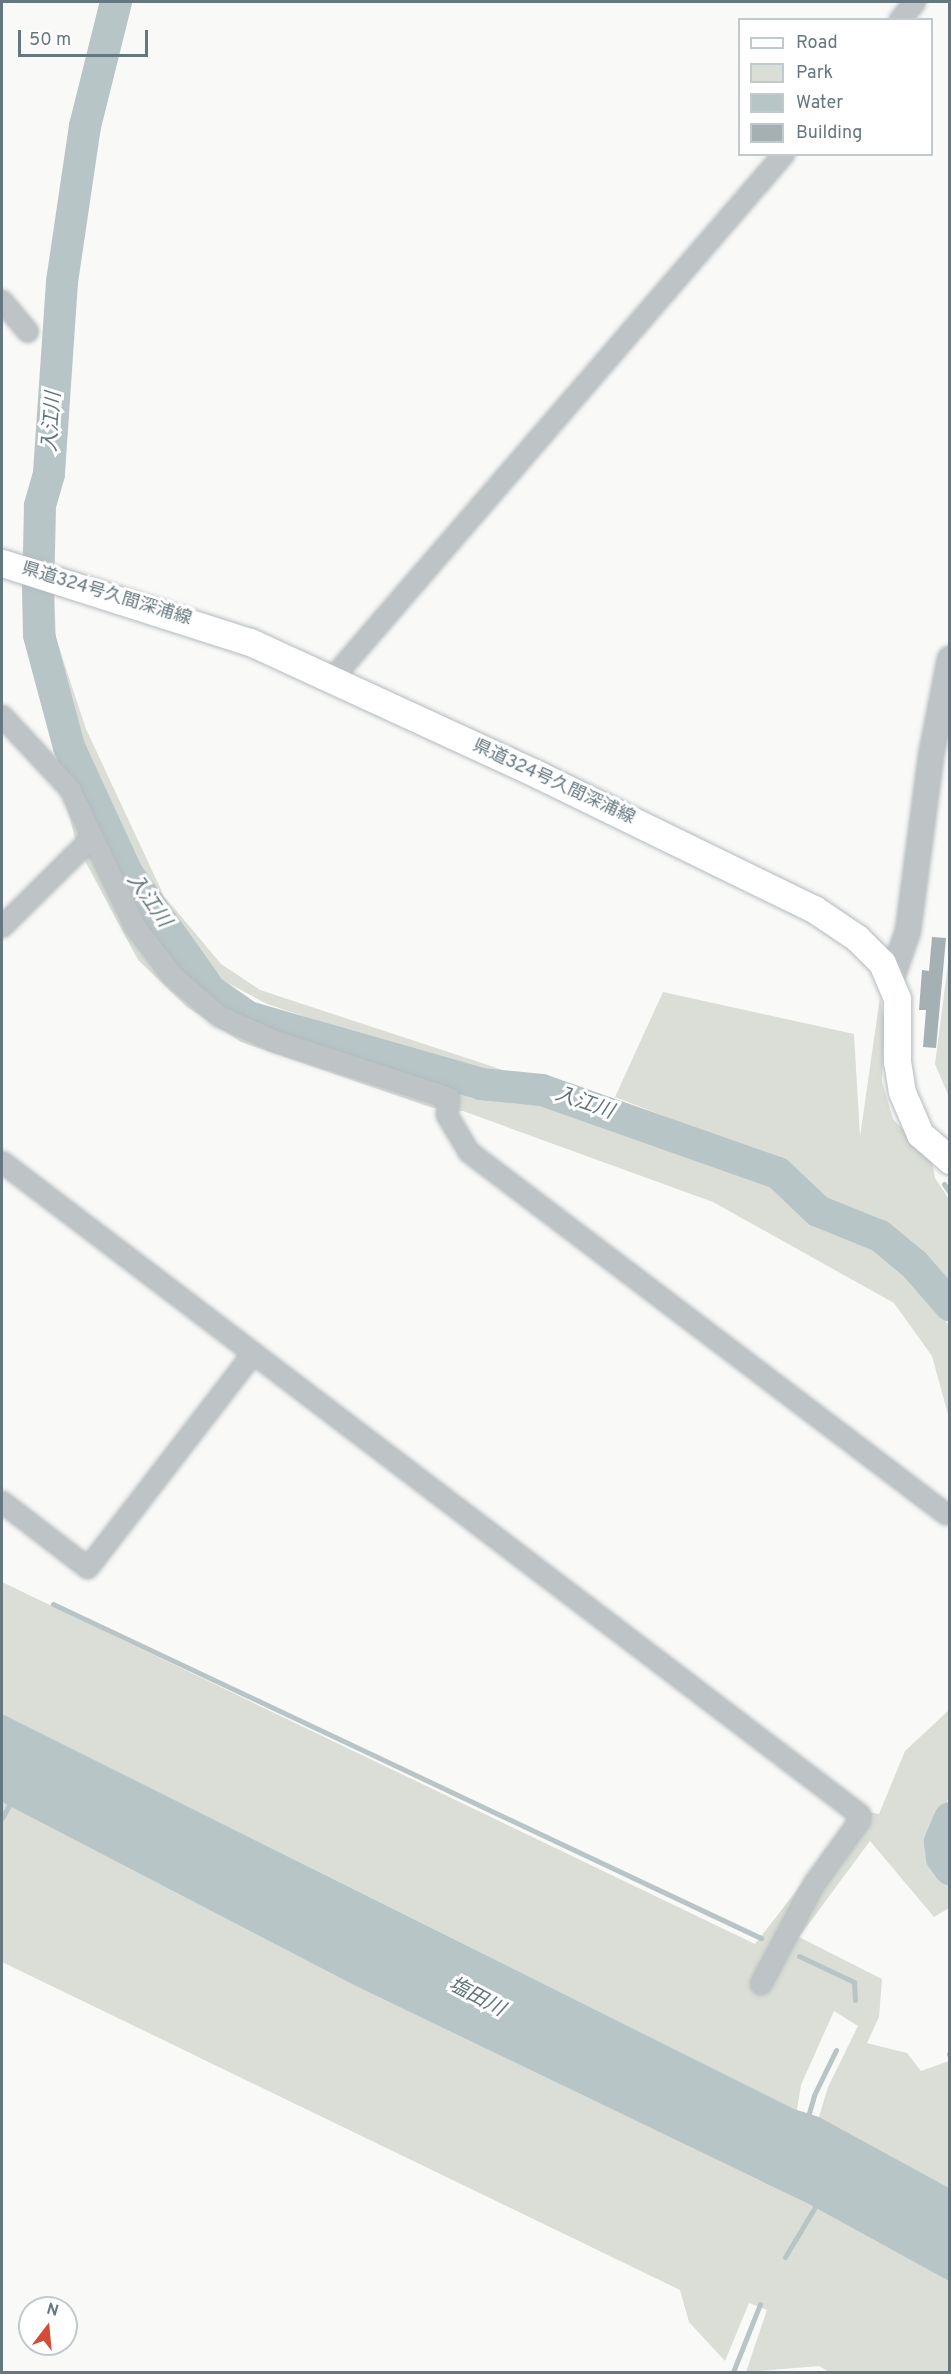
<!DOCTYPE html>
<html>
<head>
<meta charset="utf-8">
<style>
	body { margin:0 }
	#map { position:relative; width:951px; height:2374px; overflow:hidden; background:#f9f9f7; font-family:Overpass,"Noto Sans JP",sans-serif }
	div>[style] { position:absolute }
	.green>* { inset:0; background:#daded6 }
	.water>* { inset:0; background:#b7c5c7 }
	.stream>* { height:5px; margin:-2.5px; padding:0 2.5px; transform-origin:2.5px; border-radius:2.5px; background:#b7c5c7 }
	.river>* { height:32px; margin:-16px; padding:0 16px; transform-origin:16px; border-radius:16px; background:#b7c5c7 }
	.building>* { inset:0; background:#a5b0b3 }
	.roads { filter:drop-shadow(0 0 2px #b3babd) drop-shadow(0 0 2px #b3babd) }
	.minor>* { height:20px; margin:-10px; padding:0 10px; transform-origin:10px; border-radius:10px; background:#bec4c6 }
	.tertiary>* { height:24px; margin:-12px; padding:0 12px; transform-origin:12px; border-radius:12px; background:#bec4c6 }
	.secondary>* { height:27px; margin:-13.5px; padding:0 13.5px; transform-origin:13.5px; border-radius:13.5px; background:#fff }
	span { translate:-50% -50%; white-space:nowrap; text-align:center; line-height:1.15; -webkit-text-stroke:6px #fff; paint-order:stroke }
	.street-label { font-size:18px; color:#66787f }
	.water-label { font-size:20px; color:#617679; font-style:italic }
	.frame { position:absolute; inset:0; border:3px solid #66787f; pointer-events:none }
	.legend { position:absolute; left:738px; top:18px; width:195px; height:138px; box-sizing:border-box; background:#fff; border:2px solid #c2c9cc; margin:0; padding:8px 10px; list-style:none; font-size:18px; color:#66787f }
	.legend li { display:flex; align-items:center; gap:12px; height:30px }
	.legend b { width:30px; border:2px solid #c2c9cc }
	.north { position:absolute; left:18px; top:2296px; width:60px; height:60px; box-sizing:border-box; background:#fff; border:2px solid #c2c9cc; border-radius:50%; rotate:16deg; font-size:16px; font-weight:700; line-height:24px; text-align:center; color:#66787f }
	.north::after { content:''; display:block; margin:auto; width:21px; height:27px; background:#d64a3a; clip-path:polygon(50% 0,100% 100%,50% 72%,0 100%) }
	.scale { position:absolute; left:18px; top:30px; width:130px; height:27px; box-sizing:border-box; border:3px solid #66787f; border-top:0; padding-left:8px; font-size:18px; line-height:21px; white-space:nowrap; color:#66787f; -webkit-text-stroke:4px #fff; paint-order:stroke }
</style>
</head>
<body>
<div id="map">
	<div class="green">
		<i style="clip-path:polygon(54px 589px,56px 638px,86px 729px,164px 896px,221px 964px,260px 990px,503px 1070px,478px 1074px,267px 1004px,224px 981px,160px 904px,80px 746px,46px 637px)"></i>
		<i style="clip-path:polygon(63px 792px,139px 914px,206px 994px,246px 1020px,500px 1102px,547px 1098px,717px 1155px,789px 1189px,808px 1217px,874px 1251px,918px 1286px,949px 1325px,949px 1418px,932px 1356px,894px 1303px,713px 1202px,463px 1111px,433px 1108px,241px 1042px,187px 1007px,138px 960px,77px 846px)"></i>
		<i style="clip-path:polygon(949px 956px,950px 1097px,949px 1097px,935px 1064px)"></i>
		<i style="clip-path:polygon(663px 992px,854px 1034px,860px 1137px,880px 997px,884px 1023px,882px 1082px,893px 1119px,932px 1161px,935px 1178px,949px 1199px,949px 1296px,914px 1245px,849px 1216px,794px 1172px,733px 1143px,615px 1097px)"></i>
		<i style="clip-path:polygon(2px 1582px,755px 1944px,859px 1810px,879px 1814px,905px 1751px,949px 1710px,949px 1795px,931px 1858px,949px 1885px,949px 1908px,934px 1917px,870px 1841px,799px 1937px,882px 1979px,879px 2017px,867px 2043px,907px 2053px,921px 2071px,949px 2061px,949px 2217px,818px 2145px,819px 2117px,828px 2087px,858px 2026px,834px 2011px,801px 2085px,793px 2133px,2px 1732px)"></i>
		<i style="clip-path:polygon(2px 1762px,949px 2256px,949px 2372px,829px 2372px,819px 2366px,746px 2372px,767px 2310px,749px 2303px,725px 2361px,689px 2322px,680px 2290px,2px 1962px)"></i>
	</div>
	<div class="water">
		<i style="clip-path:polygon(2px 1714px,794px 2109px,819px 2117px,949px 2188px,949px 2281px,809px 2204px,354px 1985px,2px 1802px)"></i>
	</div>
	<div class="stream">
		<i style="left:944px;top:1184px;width:11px;rotate:56deg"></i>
		<i style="left:53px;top:1604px;width:783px;rotate:25.26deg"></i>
		<i style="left:2px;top:1818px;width:18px;rotate:-61deg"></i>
		<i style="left:799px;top:1956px;width:61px;rotate:25.3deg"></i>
		<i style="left:854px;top:1982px;width:18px;rotate:87deg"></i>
		<i style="left:949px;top:2054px;width:2px;rotate:63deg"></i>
		<i style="left:807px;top:2120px;width:26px;rotate:-74deg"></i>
		<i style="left:814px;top:2095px;width:50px;rotate:-63.9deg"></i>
		<i style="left:785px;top:2257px;width:64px;rotate:-59deg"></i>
		<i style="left:733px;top:2372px;width:73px;rotate:-68.3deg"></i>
	</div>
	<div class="river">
		<i style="left:116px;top:2px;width:128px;rotate:104deg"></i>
		<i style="left:85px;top:126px;width:158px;rotate:98.4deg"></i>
		<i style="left:62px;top:282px;width:192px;rotate:93.9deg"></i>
		<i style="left:49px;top:474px;width:33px;rotate:106deg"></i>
		<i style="left:40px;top:506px;width:85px;rotate:91.3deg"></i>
		<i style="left:38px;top:591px;width:44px;rotate:88.7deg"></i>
		<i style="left:39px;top:635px;width:116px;rotate:75deg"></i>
		<i style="left:69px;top:747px;width:139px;rotate:65.3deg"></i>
		<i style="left:127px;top:873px;width:145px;rotate:54.6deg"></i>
		<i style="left:211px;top:991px;width:45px;rotate:35.1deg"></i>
		<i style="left:248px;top:1017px;width:242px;rotate:16deg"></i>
		<i style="left:481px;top:1084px;width:61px;rotate:5.6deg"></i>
		<i style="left:542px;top:1090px;width:250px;rotate:19.4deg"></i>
		<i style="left:778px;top:1173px;width:55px;rotate:43.5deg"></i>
		<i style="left:818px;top:1211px;width:67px;rotate:22deg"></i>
		<i style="left:880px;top:1236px;width:44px;rotate:39.5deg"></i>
		<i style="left:914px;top:1264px;width:55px;rotate:48.7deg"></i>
		<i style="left:950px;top:1818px;width:26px;rotate:113deg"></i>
		<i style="left:940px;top:1842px;width:16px;rotate:83deg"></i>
		<i style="left:942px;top:1858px;width:14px;rotate:54deg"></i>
	</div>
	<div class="building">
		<i style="clip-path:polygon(932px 937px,946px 938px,936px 1048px,923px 1047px,926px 1010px,919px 1010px,922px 970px,929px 971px)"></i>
	</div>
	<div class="roads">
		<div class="minor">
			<i style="left:900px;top:20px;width:23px;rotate:-50deg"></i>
			<i style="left:2px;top:301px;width:40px;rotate:50deg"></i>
			<i style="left:332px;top:679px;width:693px;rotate:-49.27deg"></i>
			<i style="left:2px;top:716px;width:100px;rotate:47deg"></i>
			<i style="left:70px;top:789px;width:152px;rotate:64.6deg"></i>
			<i style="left:135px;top:926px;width:61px;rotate:52.9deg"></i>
			<i style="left:172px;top:975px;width:62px;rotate:41.1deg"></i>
			<i style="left:219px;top:1016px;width:61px;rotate:24.1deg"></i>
			<i style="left:275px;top:1041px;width:183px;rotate:18.1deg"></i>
			<i style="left:449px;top:1098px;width:17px;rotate:97deg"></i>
			<i style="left:447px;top:1115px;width:43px;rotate:59.3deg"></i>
			<i style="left:469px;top:1152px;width:599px;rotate:37.2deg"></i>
			<i style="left:2px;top:927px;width:125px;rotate:-44.7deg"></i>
			<i style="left:2px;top:1162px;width:1078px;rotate:37.27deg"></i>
			<i style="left:860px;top:1815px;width:5px;rotate:90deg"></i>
			<i style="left:860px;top:1820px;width:79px;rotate:125.7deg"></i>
			<i style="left:814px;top:1884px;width:113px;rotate:117.9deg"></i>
			<i style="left:2px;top:1502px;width:108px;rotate:37.5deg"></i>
			<i style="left:88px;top:1568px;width:270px;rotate:-52.4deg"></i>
		</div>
		<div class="tertiary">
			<i style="left:891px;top:980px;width:52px;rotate:-70.9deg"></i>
			<i style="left:908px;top:931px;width:177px;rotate:-82.5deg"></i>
			<i style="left:931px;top:756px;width:99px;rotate:-78.9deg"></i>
		</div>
		<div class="secondary">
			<i style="left:2px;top:563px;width:260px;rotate:17.7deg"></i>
			<i style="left:250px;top:642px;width:318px;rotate:24.7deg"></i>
			<i style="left:539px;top:775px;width:306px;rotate:26deg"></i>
			<i style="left:814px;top:909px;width:52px;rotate:34deg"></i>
			<i style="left:857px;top:938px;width:35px;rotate:45deg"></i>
			<i style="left:882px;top:963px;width:39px;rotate:67deg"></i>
			<i style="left:897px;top:999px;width:62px;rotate:90deg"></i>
			<i style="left:897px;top:1061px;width:31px;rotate:81deg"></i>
			<i style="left:902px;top:1092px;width:46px;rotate:66.8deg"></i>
			<i style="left:920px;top:1134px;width:40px;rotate:41deg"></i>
		</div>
	</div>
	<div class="street-label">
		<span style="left:106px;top:595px;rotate:17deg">県道324号久間深浦線</span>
		<span style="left:553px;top:783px;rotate:25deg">県道324号久間深浦線</span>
	</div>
	<div class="water-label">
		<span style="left:53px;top:422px;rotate:-86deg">入江川</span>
		<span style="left:148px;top:901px;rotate:55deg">入江川</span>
		<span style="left:584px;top:1104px;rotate:19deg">入江川</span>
		<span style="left:476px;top:1998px;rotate:28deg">塩田川</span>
	</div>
	<div class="frame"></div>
	<ul class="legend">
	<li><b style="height:8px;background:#fff"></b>Road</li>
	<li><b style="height:16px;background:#daded6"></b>Park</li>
	<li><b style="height:16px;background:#b7c5c7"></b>Water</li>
	<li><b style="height:16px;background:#a5b0b3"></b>Building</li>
	</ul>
	<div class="north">N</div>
	<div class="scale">50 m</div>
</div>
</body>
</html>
